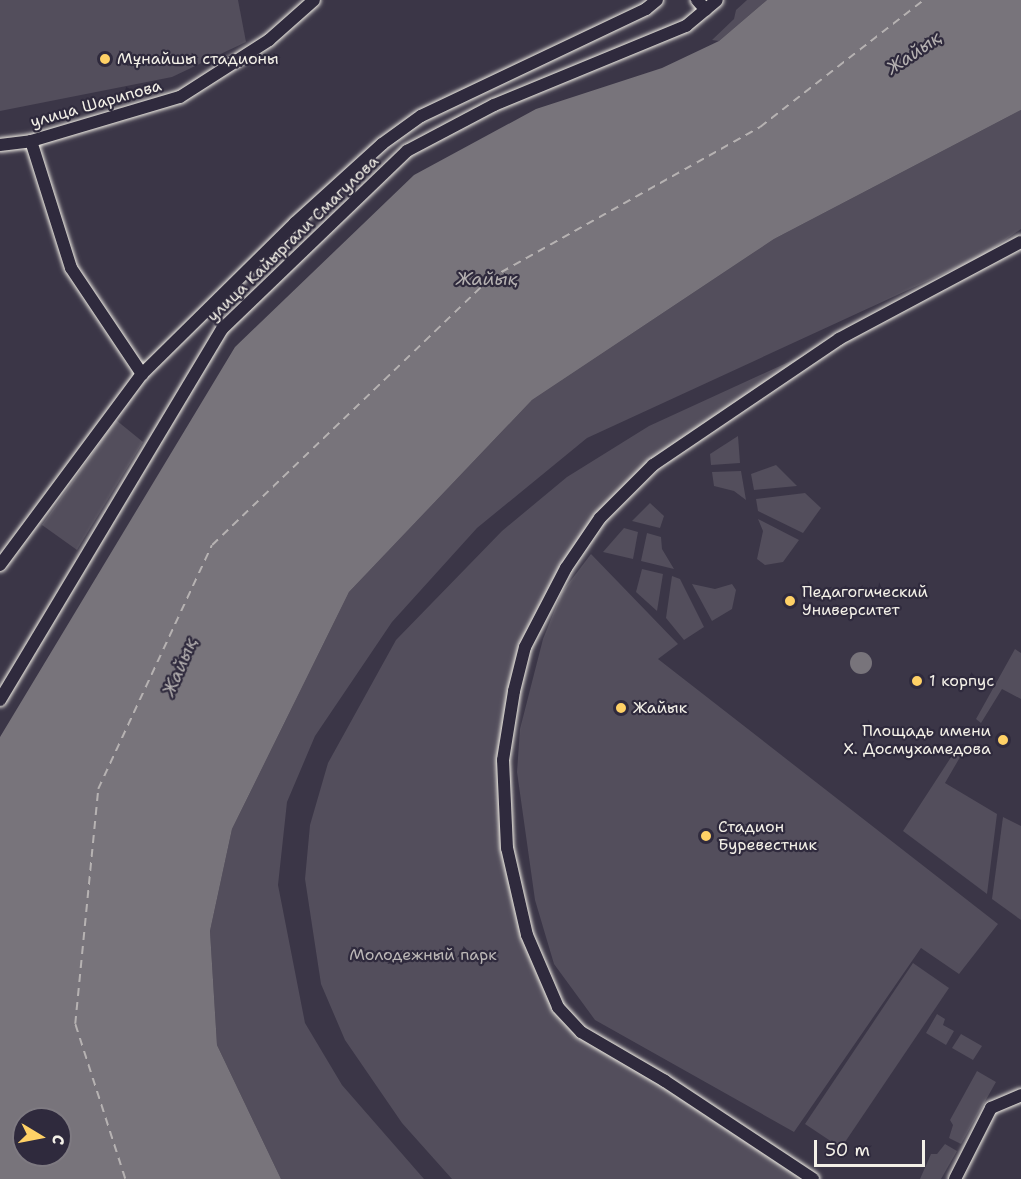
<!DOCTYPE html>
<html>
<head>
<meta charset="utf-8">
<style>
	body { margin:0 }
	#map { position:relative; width:1021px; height:1179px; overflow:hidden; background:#3b3647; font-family:"Shantell Sans",sans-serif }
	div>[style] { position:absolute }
	.green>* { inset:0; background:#534e5c }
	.water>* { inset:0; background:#78747b }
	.round { border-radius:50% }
	.ferry>* { height:1.5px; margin-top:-0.75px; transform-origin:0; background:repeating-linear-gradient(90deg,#b6b2b2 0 8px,transparent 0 14px) }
	.roads { filter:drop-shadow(0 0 2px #f4f1e8) drop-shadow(0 0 2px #f4f1e8) }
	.street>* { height:12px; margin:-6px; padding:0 6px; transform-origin:6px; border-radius:6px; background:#2f2a3d }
	.dots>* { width:16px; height:16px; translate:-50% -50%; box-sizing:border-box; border:3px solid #2f2a3d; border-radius:50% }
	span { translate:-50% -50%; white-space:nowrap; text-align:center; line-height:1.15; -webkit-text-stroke:4.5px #2f2a3d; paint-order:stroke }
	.poi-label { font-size:16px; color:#f4f1e8 }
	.left { translate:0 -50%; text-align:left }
	.right { translate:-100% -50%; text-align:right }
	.street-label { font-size:16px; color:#f4f1e8 }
	.park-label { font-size:16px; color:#bcb8b7 }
	.water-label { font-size:18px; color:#b6b2b2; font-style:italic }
	.north { position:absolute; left:12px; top:1107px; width:60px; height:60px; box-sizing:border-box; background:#2f2a3d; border:2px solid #7e7a81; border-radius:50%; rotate:100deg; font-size:16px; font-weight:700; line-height:24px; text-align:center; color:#f4f1e8 }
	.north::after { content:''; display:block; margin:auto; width:21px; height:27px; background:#ffd166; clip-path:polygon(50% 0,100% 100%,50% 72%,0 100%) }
	.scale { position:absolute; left:814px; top:1140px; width:111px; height:27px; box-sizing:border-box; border:3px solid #f4f1e8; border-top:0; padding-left:8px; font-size:18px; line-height:21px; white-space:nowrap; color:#f4f1e8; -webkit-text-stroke:4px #2f2a3d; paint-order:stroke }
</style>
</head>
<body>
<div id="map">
	<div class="green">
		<i style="clip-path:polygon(0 0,238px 0,246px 42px,172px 77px,0 111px)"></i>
		<i style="clip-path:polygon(747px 0,767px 0,719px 41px,712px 40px,734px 19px,736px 10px)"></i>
		<i style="clip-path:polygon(1021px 110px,1021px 229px,982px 256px,587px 438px,477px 528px,392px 622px,315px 736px,287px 802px,278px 885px,305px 1023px,342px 1085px,424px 1179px,281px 1179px,217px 1045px,210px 931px,232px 829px,349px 592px,532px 400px,774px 239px)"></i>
		<i style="clip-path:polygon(839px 339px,653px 465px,600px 518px,539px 619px,514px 691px,503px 760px,507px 848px,540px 969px,581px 1032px,813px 1179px,452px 1179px,402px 1123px,345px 1040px,321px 984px,305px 879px,310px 825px,328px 763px,396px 640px,502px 531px,567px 477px,649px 426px)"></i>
		<i style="clip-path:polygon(116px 420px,143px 442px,77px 550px,42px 525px)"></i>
		<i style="clip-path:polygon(738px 436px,740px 463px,711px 465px,710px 454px)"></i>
		<i style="clip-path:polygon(776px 465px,797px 486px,754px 490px,751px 474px)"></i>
		<i style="clip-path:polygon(741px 471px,746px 500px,734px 491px,714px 486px,712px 472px)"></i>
		<i style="clip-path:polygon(805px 493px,821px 508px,803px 533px,758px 511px,756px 499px)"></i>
		<i style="clip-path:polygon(650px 503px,664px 516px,660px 528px,632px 521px)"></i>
		<i style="clip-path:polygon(758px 519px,799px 540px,783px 562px,765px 565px,757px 559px,763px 531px)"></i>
		<i style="clip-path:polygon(624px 528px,638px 532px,633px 559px,603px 552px)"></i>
		<i style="clip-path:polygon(647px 533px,661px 537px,662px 549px,674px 569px,641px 561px)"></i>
		<i style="clip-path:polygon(591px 554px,678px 644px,658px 659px,998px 924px,959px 974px,921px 948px,794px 1132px,595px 1020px,554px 964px,535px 900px,517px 772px,520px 729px,543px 639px,562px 592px)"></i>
		<i style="clip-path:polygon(642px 569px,663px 574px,657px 611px,636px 592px)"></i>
		<i style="clip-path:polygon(672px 576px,680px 579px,704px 627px,684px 640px,666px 618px)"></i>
		<i style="clip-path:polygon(692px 584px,715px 589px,732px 584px,736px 590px,732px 609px,712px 621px)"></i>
		<i style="clip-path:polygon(1015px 649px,1021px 653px,1021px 699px,1002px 689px,981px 723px,976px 719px)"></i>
		<i style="clip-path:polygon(957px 748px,963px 752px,945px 783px,997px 814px,987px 894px,903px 831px)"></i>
		<i style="clip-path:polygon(1003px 817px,1021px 826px,1021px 920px,992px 899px)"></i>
		<i style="clip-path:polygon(913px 963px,949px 988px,841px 1148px,805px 1124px)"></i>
		<i style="clip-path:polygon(937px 1014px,945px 1019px,943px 1025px,954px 1031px,946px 1045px,926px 1033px)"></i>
		<i style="clip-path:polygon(961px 1034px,982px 1046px,973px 1060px,952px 1048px)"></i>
		<i style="clip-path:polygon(977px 1071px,996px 1082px,961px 1144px,949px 1138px,953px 1125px,950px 1120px)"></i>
		<i style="clip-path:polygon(945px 1144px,957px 1151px,941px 1179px,920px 1179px,931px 1154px,937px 1154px)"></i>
	</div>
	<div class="water">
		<i style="clip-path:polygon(evenodd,767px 0,1021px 0,1021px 110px,774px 239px,532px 400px,349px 592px,232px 829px,210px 931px,217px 1045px,281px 1179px,0 1179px,0 737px,235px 347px,414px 175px,536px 109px,662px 68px,719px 41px,767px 0,24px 1119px,60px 1119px,60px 1155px,24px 1155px,24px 1119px)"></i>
		<i class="round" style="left:850px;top:652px;width:22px;height:22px"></i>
	</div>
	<div class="ferry">
		<i style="left:125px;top:1179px;width:163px;rotate:-107.9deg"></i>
		<i style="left:75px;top:1024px;width:236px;rotate:-84.4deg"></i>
		<i style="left:98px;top:789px;width:269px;rotate:-65deg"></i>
		<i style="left:212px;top:545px;width:384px;rotate:-43.8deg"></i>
		<i style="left:489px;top:279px;width:311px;rotate:-29.3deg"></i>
		<i style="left:760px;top:127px;width:207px;rotate:-37.8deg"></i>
	</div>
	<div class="roads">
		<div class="street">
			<i style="left:697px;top:0;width:13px;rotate:48deg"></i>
			<i style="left:31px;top:141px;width:133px;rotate:72.5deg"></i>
			<i style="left:71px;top:268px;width:128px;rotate:56.2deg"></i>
			<i style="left:0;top:145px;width:31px;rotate:-7deg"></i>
			<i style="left:31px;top:141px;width:155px;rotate:-16.5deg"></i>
			<i style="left:180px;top:97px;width:106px;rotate:-32.6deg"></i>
			<i style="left:269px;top:40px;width:60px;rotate:-41.6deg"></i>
			<i style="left:0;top:565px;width:238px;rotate:-53.4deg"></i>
			<i style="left:142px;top:374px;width:215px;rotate:-44.6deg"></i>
			<i style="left:295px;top:223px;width:118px;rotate:-42.2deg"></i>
			<i style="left:382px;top:144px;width:48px;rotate:-35.7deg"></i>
			<i style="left:421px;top:116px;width:249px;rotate:-25.4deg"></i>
			<i style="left:646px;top:9px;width:14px;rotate:-39deg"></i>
			<i style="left:0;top:700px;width:432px;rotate:-59.1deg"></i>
			<i style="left:222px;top:329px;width:257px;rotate:-43.9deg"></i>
			<i style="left:407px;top:151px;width:98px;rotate:-27.9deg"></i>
			<i style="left:494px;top:105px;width:208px;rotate:-22.4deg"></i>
			<i style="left:686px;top:26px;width:40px;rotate:-40deg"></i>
			<i style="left:813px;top:1179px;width:178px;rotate:-146.5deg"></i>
			<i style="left:665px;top:1081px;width:97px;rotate:-149.7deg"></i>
			<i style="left:581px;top:1032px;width:34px;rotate:-133deg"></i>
			<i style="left:558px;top:1007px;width:78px;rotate:-113.3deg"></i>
			<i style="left:527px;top:935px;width:89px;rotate:-102.9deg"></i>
			<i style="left:507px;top:848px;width:88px;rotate:-92.6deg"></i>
			<i style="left:503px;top:760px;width:70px;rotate:-80.9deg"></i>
			<i style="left:514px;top:691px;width:45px;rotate:-76deg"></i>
			<i style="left:525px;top:647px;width:89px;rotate:-62.6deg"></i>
			<i style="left:566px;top:568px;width:60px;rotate:-55.8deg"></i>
			<i style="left:600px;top:518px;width:75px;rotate:-45deg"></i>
			<i style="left:653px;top:465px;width:225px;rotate:-34.1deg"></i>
			<i style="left:839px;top:339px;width:206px;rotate:-28.1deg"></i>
			<i style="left:955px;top:1179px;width:80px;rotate:-63.1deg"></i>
			<i style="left:991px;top:1108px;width:33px;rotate:-23deg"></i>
		</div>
	</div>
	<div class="dots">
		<i style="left:105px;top:59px;background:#ffd166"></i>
		<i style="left:790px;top:601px;background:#ffd166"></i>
		<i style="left:917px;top:681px;background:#ffd166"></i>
		<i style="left:621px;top:708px;background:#ffd166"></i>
		<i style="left:1003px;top:740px;background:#ffd166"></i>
		<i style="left:706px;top:836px;background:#ffd166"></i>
	</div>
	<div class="poi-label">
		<span class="left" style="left:117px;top:59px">Мұнайшы стадионы</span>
		<span class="left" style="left:802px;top:601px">Педагогический<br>Университет</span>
		<span class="left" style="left:929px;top:681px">1 корпус</span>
		<span class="left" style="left:633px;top:708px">Жайык</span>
		<span class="right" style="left:991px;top:740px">Площадь имени<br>Х. Досмухамедова</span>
		<span class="left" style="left:718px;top:836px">Стадион<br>Буревестник</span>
	</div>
	<div class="street-label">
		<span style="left:96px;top:104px;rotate:-16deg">улица Шарипова</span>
		<span style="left:293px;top:239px;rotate:-44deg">улица Кайыргали Смагулова</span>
	</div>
	<div class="park-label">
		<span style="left:423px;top:955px">Молодежный парк</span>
	</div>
	<div class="water-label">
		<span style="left:914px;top:53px;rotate:-34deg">Жайық</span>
		<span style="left:487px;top:279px">Жайық</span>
		<span style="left:180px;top:667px;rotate:-67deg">Жайық</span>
	</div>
	<div class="north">С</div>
	<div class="scale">50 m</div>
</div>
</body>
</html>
